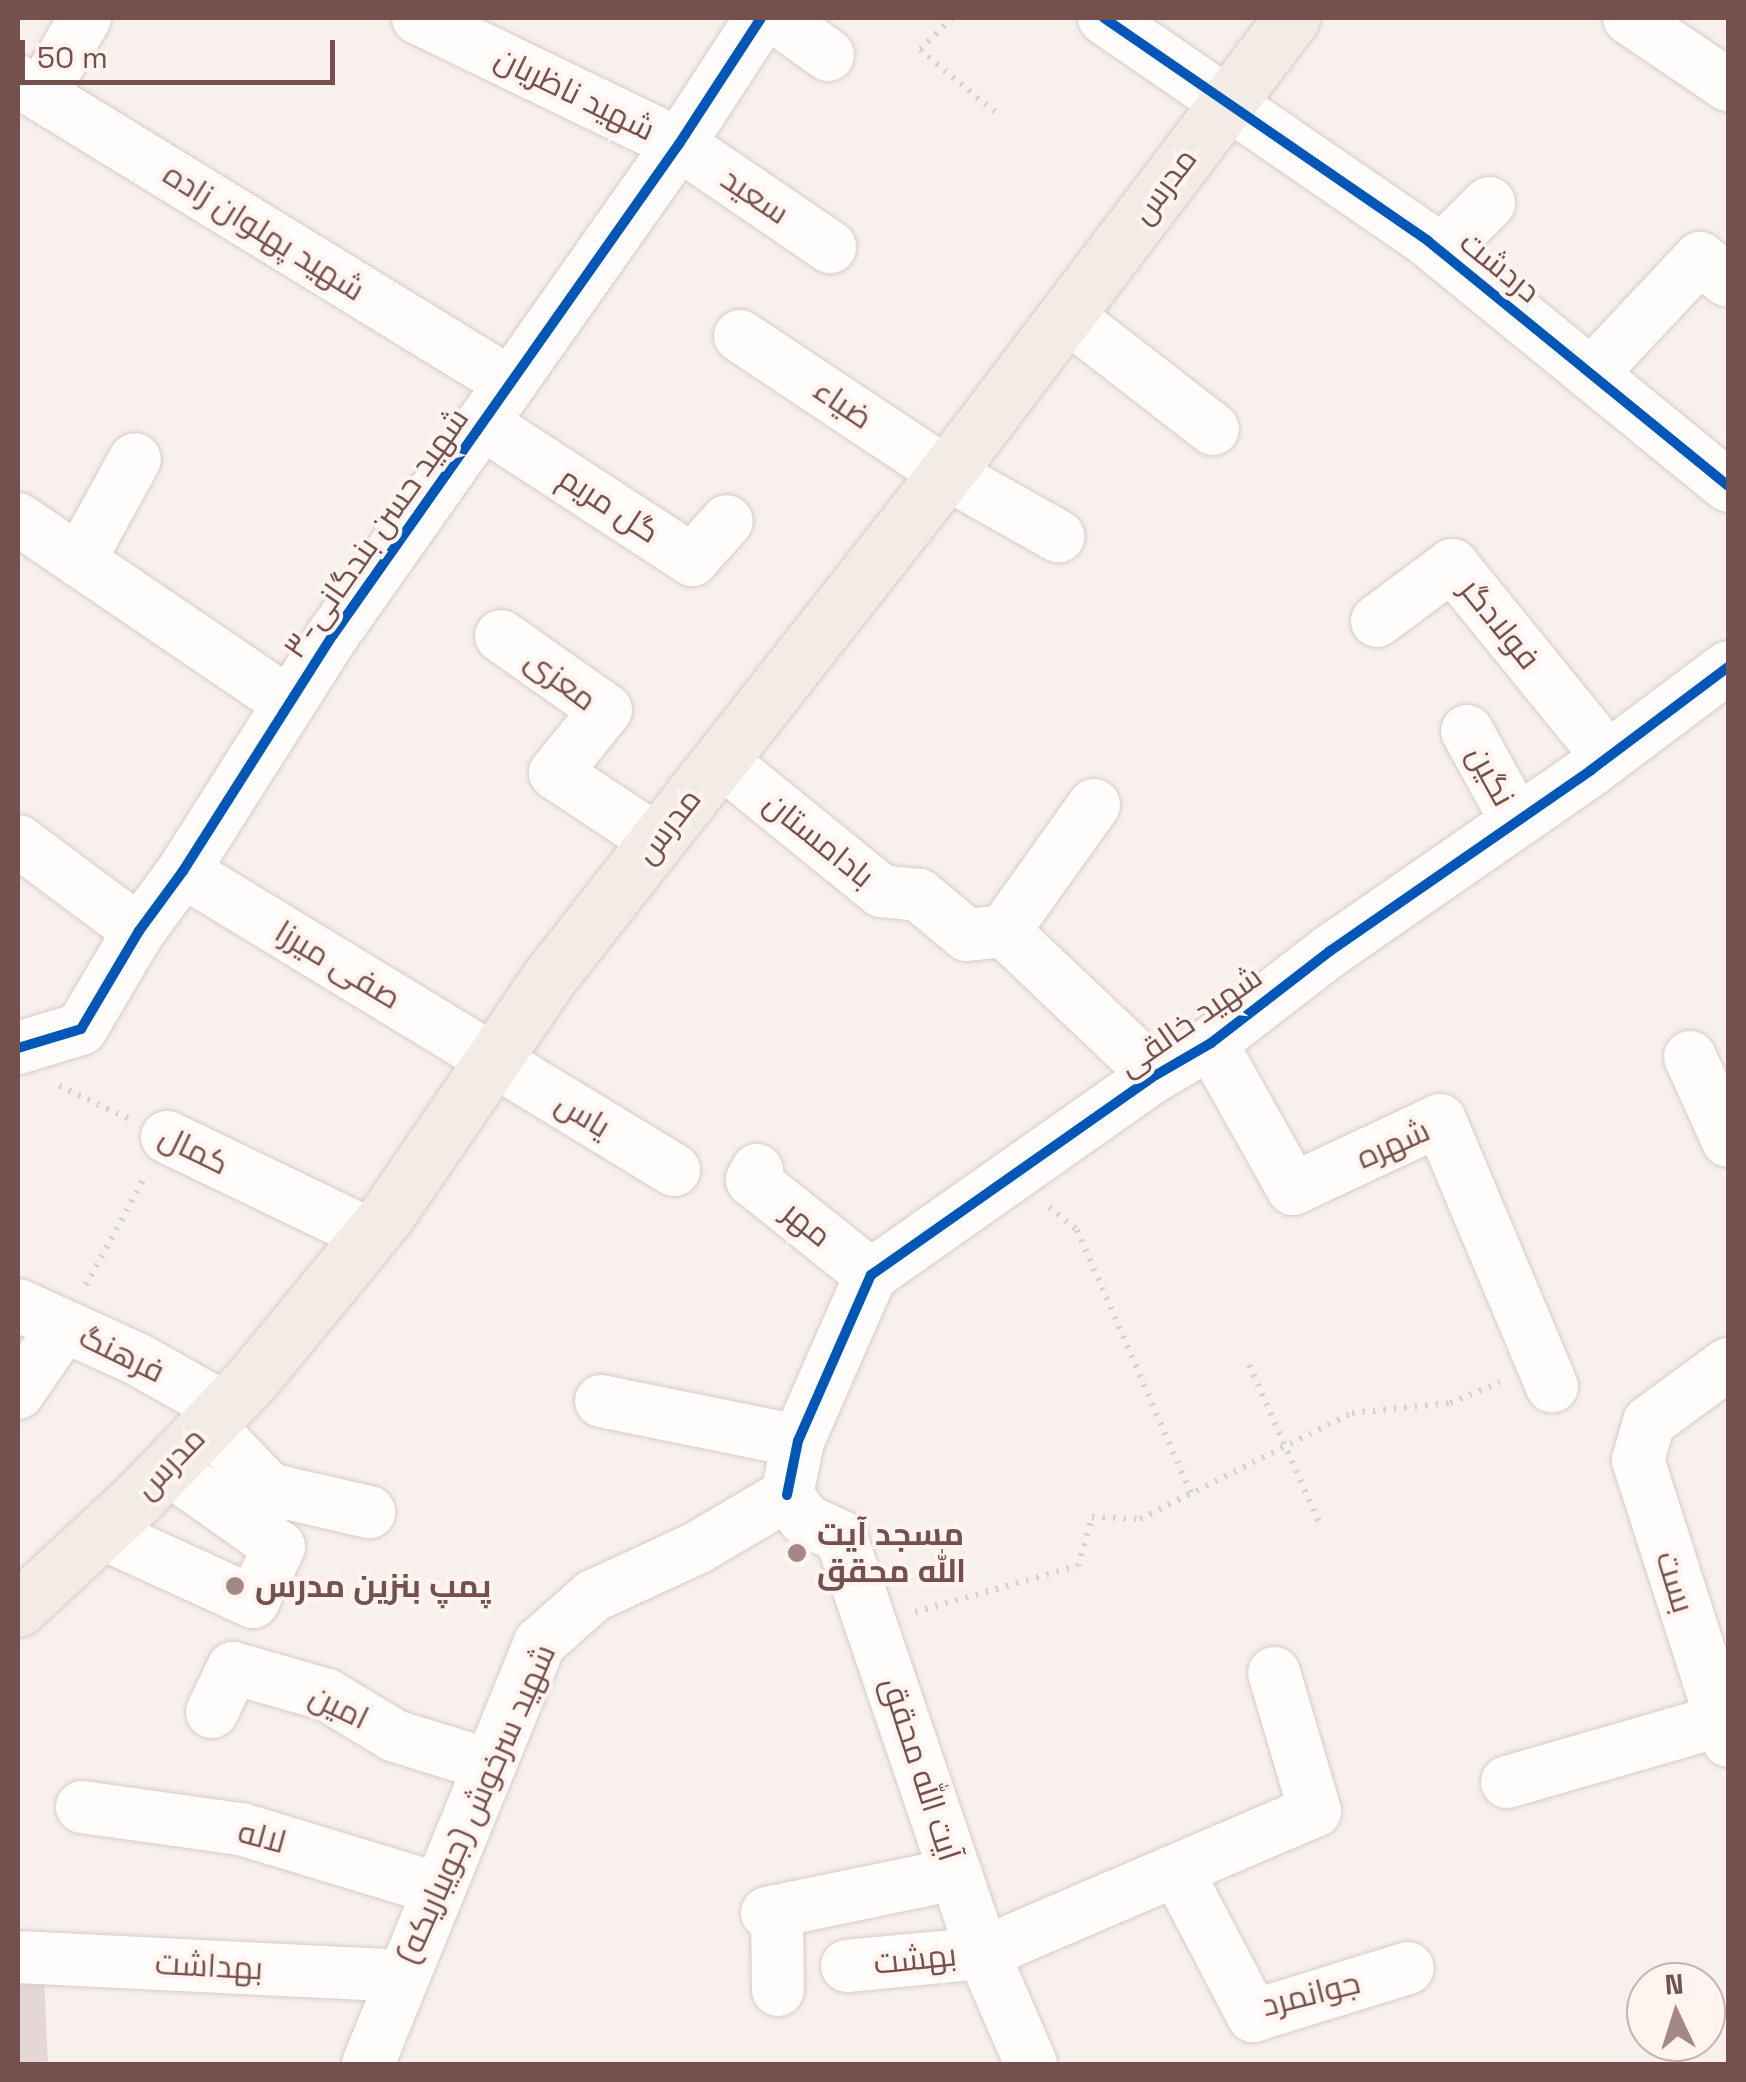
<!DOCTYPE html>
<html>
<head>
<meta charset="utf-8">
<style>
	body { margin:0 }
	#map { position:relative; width:1746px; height:2082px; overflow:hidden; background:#f8f0ed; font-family:"Space Grotesk",Cairo,sans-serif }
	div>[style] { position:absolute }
	.building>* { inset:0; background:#e4d7d5 }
	.path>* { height:6px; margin-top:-3px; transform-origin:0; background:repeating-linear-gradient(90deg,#dad0cf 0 2.5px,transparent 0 10.5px) }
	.roads { filter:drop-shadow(0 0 2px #d6ccca) drop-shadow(0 0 2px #d6ccca) }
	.minor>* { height:52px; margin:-26px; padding:0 26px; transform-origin:26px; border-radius:26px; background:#fefdfc }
	.major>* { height:55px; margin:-27.5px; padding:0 27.5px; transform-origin:27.5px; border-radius:27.5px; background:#f3ebe6 }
	.cycleway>* { height:10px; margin:-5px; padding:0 5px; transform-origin:5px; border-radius:5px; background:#0057b8 }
	.dots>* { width:28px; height:28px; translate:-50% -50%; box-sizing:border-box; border:5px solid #fff4ef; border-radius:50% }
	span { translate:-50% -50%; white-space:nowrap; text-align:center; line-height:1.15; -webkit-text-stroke:8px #fff4ef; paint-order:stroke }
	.street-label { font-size:32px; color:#76504c }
	.poi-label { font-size:32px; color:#76504c; font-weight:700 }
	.left { translate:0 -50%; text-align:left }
	.frame { position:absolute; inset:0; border:20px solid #76504c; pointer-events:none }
	.north { position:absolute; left:1626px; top:1962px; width:100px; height:100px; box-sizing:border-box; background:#fff4ef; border:2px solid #c8b2ae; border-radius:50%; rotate:356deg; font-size:28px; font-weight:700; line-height:40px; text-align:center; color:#76504c }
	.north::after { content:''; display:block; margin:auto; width:35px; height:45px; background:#a48884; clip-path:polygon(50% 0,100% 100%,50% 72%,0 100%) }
	.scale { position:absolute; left:20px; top:40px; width:315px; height:45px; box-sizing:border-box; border:5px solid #76504c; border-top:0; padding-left:12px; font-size:30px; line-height:35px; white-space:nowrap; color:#76504c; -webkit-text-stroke:8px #fff4ef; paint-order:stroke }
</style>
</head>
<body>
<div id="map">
	<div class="building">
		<i style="clip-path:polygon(18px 1974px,44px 1976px,48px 2064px,18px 2064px)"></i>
	</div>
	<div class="path">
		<i style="left:952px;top:18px;width:45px;rotate:135deg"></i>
		<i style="left:920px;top:50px;width:105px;rotate:39.6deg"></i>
		<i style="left:59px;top:1086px;width:77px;rotate:25.2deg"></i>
		<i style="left:1049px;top:1207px;width:36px;rotate:39deg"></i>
		<i style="left:1077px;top:1230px;width:288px;rotate:66.6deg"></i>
		<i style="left:86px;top:1285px;width:123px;rotate:-61.4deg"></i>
		<i style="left:1249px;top:1365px;width:177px;rotate:66deg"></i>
		<i style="left:915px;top:1612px;width:169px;rotate:-15.8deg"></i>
		<i style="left:1078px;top:1566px;width:51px;rotate:-74.1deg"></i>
		<i style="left:1092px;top:1517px;width:48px;rotate:2.4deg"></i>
		<i style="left:1140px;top:1519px;width:237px;rotate:-26.6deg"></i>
		<i style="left:1352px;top:1413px;width:99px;rotate:-5.8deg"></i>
		<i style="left:1450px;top:1403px;width:54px;rotate:-22.8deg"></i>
	</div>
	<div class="roads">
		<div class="minor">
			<i style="left:418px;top:18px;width:290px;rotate:25.8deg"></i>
			<i style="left:679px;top:144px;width:183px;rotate:34.3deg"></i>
			<i style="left:777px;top:18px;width:63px;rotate:36deg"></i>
			<i style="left:1104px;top:18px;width:393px;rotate:34.5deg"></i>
			<i style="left:1428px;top:241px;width:387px;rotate:39.2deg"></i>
			<i style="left:1629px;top:18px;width:120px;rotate:34.1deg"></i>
			<i style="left:18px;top:81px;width:577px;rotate:31.54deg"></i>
			<i style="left:41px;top:95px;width:89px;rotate:-60.3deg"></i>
			<i style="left:1441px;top:251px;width:68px;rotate:-45deg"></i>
			<i style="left:1066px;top:315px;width:186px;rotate:37.8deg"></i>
			<i style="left:740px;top:336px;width:247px;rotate:33.6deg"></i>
			<i style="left:946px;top:473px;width:129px;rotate:29.4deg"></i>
			<i style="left:1591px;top:374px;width:159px;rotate:-46.8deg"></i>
			<i style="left:1700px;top:258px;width:34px;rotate:40deg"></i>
			<i style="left:482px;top:423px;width:251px;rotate:33.1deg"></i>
			<i style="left:692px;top:560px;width:52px;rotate:-48.1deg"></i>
			<i style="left:18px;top:519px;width:328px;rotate:34.2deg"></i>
			<i style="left:79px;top:561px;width:116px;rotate:-61.2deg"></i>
			<i style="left:1377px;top:621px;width:94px;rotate:-36.7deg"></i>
			<i style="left:1452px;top:565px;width:246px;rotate:50.9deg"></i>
			<i style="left:501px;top:636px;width:128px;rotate:35.2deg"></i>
			<i style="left:606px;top:710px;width:81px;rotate:129deg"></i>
			<i style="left:555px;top:773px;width:121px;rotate:33.6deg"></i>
			<i style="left:1467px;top:731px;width:102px;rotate:61.2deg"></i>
			<i style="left:720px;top:760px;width:208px;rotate:39.1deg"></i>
			<i style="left:881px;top:891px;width:38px;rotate:6deg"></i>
			<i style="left:919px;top:895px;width:62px;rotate:39.8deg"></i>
			<i style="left:967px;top:935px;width:37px;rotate:-6deg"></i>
			<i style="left:1004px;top:931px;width:209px;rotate:43.5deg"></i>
			<i style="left:18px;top:841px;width:151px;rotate:36.6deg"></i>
			<i style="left:183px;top:871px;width:575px;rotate:31.34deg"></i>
			<i style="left:1004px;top:931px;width:155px;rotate:-54.5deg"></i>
			<i style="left:1211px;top:1043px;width:167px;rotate:60.7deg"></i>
			<i style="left:1293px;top:1189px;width:162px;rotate:-25.1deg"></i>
			<i style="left:1440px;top:1120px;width:289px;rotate:67.2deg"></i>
			<i style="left:18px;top:1048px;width:66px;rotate:-16.8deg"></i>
			<i style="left:81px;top:1029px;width:114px;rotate:-59.4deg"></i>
			<i style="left:139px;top:931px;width:74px;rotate:-53.7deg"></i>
			<i style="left:183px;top:871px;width:280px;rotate:-57.6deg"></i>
			<i style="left:333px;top:635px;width:601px;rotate:-54.83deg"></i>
			<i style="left:679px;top:144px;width:150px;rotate:-56.9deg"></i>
			<i style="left:1690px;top:1057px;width:92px;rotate:65.7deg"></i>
			<i style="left:167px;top:1137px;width:226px;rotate:25.7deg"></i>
			<i style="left:757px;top:1170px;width:11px;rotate:117deg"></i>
			<i style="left:752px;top:1180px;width:152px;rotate:38.6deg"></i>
			<i style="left:18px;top:1305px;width:131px;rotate:24.4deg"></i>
			<i style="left:137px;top:1359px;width:100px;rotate:29.4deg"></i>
			<i style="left:1728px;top:1364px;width:98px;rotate:143.7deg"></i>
			<i style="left:1649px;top:1422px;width:40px;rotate:106deg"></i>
			<i style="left:1638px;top:1460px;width:295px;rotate:72.2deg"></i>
			<i style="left:18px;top:1393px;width:81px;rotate:-55.5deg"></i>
			<i style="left:601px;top:1401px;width:201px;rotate:11.5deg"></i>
			<i style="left:208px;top:1425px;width:88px;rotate:46.4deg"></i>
			<i style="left:269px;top:1489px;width:103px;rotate:13deg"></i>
			<i style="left:787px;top:1495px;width:55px;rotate:-78.5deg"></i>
			<i style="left:798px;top:1441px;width:181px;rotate:-66.3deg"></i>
			<i style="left:871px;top:1275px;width:348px;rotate:-35.1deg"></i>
			<i style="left:1156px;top:1075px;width:64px;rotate:-30.2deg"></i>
			<i style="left:1211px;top:1043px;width:150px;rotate:-37.7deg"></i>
			<i style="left:1330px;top:951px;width:318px;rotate:-34.7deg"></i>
			<i style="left:1591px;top:770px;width:171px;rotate:-36.9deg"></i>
			<i style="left:787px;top:1495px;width:31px;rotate:54deg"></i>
			<i style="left:805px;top:1520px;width:40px;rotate:25deg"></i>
			<i style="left:841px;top:1537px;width:440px;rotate:71.2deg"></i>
			<i style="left:983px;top:1953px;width:121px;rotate:66.6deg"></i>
			<i style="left:100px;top:1532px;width:168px;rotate:24.6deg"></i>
			<i style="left:253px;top:1602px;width:61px;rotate:-64.7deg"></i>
			<i style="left:279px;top:1547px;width:138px;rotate:-144.7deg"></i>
			<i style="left:212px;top:1712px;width:49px;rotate:-64.5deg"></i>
			<i style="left:233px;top:1668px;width:98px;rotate:16deg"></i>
			<i style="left:327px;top:1695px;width:79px;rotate:31.1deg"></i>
			<i style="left:395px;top:1736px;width:98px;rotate:17.1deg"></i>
			<i style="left:1507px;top:1782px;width:224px;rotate:-16.1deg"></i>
			<i style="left:82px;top:1807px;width:161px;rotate:7.9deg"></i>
			<i style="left:241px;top:1829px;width:206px;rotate:16.9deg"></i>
			<i style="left:1177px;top:1871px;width:164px;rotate:62.3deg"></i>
			<i style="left:1253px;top:2016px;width:162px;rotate:-17.2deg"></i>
			<i style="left:777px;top:1911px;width:79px;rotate:89.3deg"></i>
			<i style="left:767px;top:1913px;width:193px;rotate:-11.7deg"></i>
			<i style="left:18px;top:1957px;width:383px;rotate:2.8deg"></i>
			<i style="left:847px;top:1966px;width:137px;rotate:-5.5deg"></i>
			<i style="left:983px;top:1953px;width:361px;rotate:-23.2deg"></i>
			<i style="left:1315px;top:1811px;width:144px;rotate:-106.5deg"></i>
			<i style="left:368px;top:2064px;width:455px;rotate:-67.8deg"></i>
			<i style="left:540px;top:1643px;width:71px;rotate:-41.6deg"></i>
			<i style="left:593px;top:1596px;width:115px;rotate:-24.8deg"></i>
			<i style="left:697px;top:1548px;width:104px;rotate:-30.5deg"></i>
		</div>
		<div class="major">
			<i style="left:18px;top:1609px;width:165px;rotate:-42.8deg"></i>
			<i style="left:139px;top:1497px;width:165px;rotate:-46.2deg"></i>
			<i style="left:253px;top:1378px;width:210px;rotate:-50.6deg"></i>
			<i style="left:386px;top:1216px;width:287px;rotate:-55.6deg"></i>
			<i style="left:548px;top:979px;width:657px;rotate:-51.8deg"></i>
			<i style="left:954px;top:463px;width:559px;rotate:-52.78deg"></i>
		</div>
	</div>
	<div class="cycleway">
		<i style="left:1104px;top:18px;width:393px;rotate:34.5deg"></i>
		<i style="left:1428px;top:241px;width:387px;rotate:39.2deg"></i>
		<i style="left:18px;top:1048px;width:66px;rotate:-16.8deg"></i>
		<i style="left:81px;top:1029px;width:114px;rotate:-59.4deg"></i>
		<i style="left:139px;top:931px;width:74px;rotate:-53.7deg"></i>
		<i style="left:183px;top:871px;width:280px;rotate:-57.6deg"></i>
		<i style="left:333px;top:635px;width:601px;rotate:-54.83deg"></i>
		<i style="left:679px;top:144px;width:150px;rotate:-56.9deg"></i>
		<i style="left:787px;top:1495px;width:55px;rotate:-78.5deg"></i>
		<i style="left:798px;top:1441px;width:181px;rotate:-66.3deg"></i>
		<i style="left:871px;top:1275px;width:348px;rotate:-35.1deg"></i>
		<i style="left:1156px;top:1075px;width:64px;rotate:-30.2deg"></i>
		<i style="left:1211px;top:1043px;width:150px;rotate:-37.7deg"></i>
		<i style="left:1330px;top:951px;width:318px;rotate:-34.7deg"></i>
		<i style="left:1591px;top:770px;width:171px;rotate:-36.9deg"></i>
	</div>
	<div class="dots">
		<i style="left:797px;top:1553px;background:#a48884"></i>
		<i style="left:235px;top:1586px;background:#a48884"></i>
	</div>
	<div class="street-label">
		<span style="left:575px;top:94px;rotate:26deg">شهید ناظریان</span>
		<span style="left:1164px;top:186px;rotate:-53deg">مدرس</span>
		<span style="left:755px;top:196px;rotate:34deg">سعید</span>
		<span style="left:264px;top:232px;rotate:32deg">شهید پهلوان زاده</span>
		<span style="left:1500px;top:267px;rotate:39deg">دردشت</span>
		<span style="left:843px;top:404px;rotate:34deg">ضیاء</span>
		<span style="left:609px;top:505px;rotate:33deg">گل مریم</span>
		<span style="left:376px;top:533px;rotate:-55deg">۳-شهید حسن بندگانی</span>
		<span style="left:1500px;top:624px;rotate:51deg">فولادگر</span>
		<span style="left:561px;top:680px;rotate:37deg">معزی</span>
		<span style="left:1491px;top:776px;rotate:61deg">نگین</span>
		<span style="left:668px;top:826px;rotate:-52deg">مدرس</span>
		<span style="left:819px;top:840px;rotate:39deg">بادامستان</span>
		<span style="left:338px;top:965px;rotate:31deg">صفی میرزا</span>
		<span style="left:1190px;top:1021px;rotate:-35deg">شهید خالقی</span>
		<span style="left:583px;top:1115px;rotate:31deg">یاس</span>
		<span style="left:1393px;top:1144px;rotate:-24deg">شهره</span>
		<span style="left:194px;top:1150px;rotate:26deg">کمال</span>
		<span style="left:807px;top:1224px;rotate:39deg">مهر</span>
		<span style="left:122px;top:1354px;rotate:26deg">فرهنگ</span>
		<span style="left:170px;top:1463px;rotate:-46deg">مدرس</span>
		<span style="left:1675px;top:1582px;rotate:73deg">بست</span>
		<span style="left:339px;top:1707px;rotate:26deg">امین</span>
		<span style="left:921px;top:1769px;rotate:72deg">آیت الله محقق</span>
		<span style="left:476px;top:1804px;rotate:-66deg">شهید سرخوش (جویباریکه)</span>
		<span style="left:262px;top:1837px;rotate:15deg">لاله</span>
		<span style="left:915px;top:1959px;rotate:-6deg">بهشت</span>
		<span style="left:209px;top:1966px;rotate:3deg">بهداشت</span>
		<span style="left:1311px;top:1994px;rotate:-14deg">جوانمرد</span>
	</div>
	<div class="poi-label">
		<span class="left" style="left:817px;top:1553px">مسجد آیت<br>الله محقق</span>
		<span class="left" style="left:255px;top:1586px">پمپ بنزین مدرس</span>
	</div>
	<div class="frame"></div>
	<div class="north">N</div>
	<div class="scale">50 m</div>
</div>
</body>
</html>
